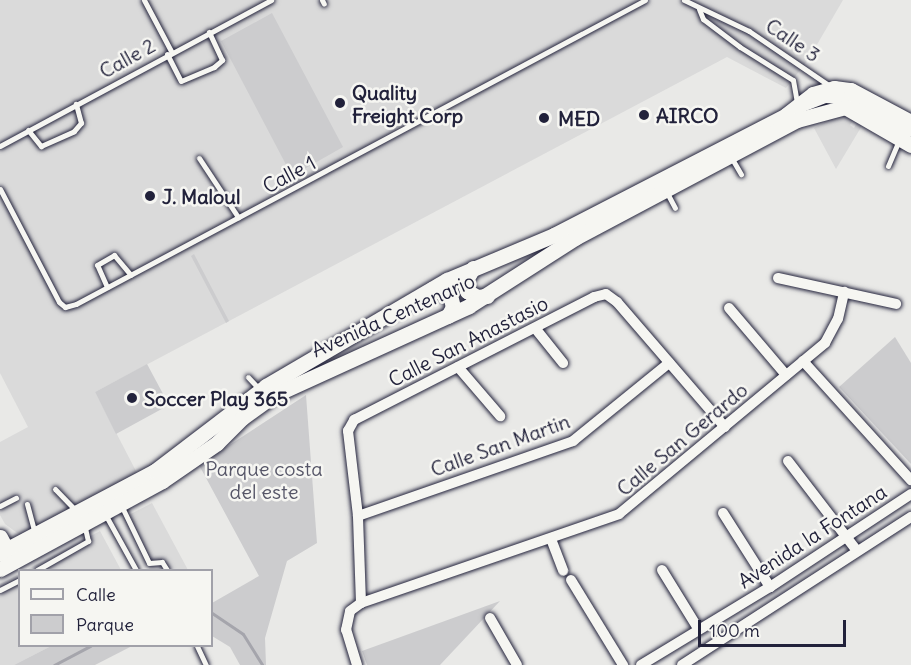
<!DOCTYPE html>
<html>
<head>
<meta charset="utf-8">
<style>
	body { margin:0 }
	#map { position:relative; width:911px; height:665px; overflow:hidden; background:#e9e9e7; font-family:Delius,sans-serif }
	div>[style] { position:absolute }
	.built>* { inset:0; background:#dadada }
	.green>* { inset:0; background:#ccccce }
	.stream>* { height:3px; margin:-1.5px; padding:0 1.5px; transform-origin:1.5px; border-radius:1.5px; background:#a5a5ac }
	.roads { filter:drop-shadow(0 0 2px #22223b) drop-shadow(0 0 2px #22223b) }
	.lane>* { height:5px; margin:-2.5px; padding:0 2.5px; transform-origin:2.5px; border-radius:2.5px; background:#f6f6f2 }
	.street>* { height:10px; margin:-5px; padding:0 5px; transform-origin:5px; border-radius:5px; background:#f6f6f2 }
	.secondary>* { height:15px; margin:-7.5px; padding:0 7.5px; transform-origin:7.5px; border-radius:7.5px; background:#f6f6f2 }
	.dots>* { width:16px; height:16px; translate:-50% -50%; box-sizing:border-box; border:3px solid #f6f6f2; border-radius:50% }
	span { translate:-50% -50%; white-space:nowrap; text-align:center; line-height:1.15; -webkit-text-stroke:5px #f6f6f2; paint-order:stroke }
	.street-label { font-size:20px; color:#22223b }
	.poi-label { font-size:20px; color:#22223b; font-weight:700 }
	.left { translate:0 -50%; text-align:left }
	.park-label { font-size:20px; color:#555567 }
	.legend { position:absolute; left:18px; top:569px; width:195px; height:78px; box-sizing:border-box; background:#f6f6f2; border:2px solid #a1a1a9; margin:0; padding:8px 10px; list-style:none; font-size:18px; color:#22223b }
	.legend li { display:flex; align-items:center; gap:12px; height:30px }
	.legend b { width:30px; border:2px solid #a1a1a9 }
	.scale { position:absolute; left:698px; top:620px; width:148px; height:27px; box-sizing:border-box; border:3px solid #22223b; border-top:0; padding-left:8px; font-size:18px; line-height:21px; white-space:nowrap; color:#22223b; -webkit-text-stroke:4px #f6f6f2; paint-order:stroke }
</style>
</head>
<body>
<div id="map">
	<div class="built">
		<i style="clip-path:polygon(0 0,843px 0,808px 60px,786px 88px,727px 57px,95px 392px,137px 473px,20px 535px,5px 524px,0 515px,0 442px,28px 427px,0 373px)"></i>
		<i style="clip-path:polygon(843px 113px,854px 119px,850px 125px,854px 128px,858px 121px,863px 124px,836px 169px,814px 128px)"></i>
		<i style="clip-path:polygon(152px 503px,188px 570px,150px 570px,123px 518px)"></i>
		<i style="clip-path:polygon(100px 531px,121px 570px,26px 570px)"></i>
		<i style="clip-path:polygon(19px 574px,20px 646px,51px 646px,14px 665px,0 665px,0 584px)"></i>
	</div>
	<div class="green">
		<i style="clip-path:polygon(272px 13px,343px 147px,292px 176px,221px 41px)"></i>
		<i style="clip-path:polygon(194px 254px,229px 321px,226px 323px,191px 256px)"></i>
		<i style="clip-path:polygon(895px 337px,911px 363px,911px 464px,839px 387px)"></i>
		<i style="clip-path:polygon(147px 364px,169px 405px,116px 434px,95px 392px)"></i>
		<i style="clip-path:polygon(306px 395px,317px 543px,287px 561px,265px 638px,266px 665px,240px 665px,230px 647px,212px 636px,212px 603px,259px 576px,199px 465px)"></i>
		<i style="clip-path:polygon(500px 601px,440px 665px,367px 665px,362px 651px)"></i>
		<i style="clip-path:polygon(51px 646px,132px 646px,95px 665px,14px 665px)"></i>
	</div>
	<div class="stream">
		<i style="left:212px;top:613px;width:37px;rotate:34deg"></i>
		<i style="left:243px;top:634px;width:36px;rotate:58deg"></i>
		<i style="left:54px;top:665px;width:41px;rotate:-27.8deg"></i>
	</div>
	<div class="roads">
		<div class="lane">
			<i style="left:144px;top:0;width:58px;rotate:62.1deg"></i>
			<i style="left:322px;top:0;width:4px;rotate:63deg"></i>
			<i style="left:684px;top:0;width:72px;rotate:25.5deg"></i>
			<i style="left:749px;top:31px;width:98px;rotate:34.2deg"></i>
			<i style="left:699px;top:9px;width:11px;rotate:68deg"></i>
			<i style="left:703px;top:19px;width:46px;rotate:37.1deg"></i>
			<i style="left:740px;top:47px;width:62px;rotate:31.9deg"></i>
			<i style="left:793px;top:80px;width:22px;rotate:80deg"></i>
			<i style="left:167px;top:54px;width:30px;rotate:63deg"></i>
			<i style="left:181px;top:81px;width:36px;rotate:-23deg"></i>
			<i style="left:214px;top:67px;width:11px;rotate:-41deg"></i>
			<i style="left:222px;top:60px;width:31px;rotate:-115deg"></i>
			<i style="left:28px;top:130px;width:21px;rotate:51deg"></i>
			<i style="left:41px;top:146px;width:36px;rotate:-24deg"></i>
			<i style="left:74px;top:131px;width:11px;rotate:-49deg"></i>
			<i style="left:81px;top:123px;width:20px;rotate:-105deg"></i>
			<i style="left:0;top:146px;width:308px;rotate:-28.3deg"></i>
			<i style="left:731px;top:157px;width:20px;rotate:60deg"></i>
			<i style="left:199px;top:158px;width:71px;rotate:56.5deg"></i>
			<i style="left:888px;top:166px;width:28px;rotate:-67deg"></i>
			<i style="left:0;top:189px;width:127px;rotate:62.4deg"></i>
			<i style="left:59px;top:302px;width:8px;rotate:40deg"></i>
			<i style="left:65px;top:307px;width:11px;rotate:-15deg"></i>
			<i style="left:76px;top:304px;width:645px;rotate:-28.11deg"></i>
			<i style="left:666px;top:191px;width:19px;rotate:62deg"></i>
			<i style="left:107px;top:287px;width:24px;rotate:-114deg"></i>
			<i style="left:97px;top:265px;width:20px;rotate:-30deg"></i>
			<i style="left:114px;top:255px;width:26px;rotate:50deg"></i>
			<i style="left:248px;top:377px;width:16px;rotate:47deg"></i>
			<i style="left:55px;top:489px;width:30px;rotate:46deg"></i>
			<i style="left:27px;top:504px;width:28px;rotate:75deg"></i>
			<i style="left:121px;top:505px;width:64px;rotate:64.2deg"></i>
			<i style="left:149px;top:563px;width:13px;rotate:-4deg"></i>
			<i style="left:162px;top:562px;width:9px;rotate:58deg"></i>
			<i style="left:0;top:506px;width:18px;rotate:-27deg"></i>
			<i style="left:105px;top:514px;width:64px;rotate:61deg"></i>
			<i style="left:37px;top:570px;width:59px;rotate:-29.6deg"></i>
			<i style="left:88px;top:541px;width:17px;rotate:-103deg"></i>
			<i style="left:0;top:590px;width:22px;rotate:-27deg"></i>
			<i style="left:197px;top:646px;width:21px;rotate:65deg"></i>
		</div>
		<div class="street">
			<i style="left:802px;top:107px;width:26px;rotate:-21deg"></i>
			<i style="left:826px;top:98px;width:28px;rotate:4deg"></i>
			<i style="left:854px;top:100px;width:65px;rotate:29.3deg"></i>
			<i style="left:778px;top:278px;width:121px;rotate:12.4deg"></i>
			<i style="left:729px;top:308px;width:88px;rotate:49.6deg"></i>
			<i style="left:535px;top:328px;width:45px;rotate:51.3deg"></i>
			<i style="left:803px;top:361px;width:161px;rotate:47.8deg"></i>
			<i style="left:458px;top:367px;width:65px;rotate:49.4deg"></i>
			<i style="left:788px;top:461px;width:113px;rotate:52.5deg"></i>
			<i style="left:723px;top:513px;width:88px;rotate:57.6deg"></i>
			<i style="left:358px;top:516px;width:228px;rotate:-19.2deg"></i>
			<i style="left:573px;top:441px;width:124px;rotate:-39.1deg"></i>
			<i style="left:551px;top:539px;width:34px;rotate:69deg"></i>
			<i style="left:662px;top:570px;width:70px;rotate:58.3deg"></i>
			<i style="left:571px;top:580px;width:100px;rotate:58.5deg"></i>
			<i style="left:361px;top:603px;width:87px;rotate:-92deg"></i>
			<i style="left:358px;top:516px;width:86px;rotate:-96.7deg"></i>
			<i style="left:348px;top:431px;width:13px;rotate:-61deg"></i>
			<i style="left:354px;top:420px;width:270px;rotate:-27.1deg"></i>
			<i style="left:594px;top:297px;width:12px;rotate:-14deg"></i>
			<i style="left:606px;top:294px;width:14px;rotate:36deg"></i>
			<i style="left:617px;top:302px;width:165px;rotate:49.2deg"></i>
			<i style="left:490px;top:618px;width:54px;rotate:60.1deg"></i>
			<i style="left:357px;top:665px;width:37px;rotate:-107deg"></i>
			<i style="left:346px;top:630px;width:19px;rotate:-78deg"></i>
			<i style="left:350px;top:611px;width:14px;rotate:-36deg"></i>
			<i style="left:361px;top:603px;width:273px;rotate:-19deg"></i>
			<i style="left:619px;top:514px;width:268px;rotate:-39.7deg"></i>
			<i style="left:825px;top:343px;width:27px;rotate:-62deg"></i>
			<i style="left:838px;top:319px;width:28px;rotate:-77deg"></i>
			<i style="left:641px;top:665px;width:151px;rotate:-31.2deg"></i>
			<i style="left:770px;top:587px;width:169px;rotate:-33.4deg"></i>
			<i style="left:682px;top:665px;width:273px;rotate:-32.9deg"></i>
		</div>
		<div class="secondary">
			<i style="left:473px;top:268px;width:17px;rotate:121deg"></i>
			<i style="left:464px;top:283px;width:9px;rotate:69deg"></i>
			<i style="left:467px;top:291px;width:12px;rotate:31deg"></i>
			<i style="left:477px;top:297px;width:10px;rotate:-6deg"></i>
			<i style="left:432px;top:289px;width:19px;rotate:18deg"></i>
			<i style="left:450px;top:295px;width:12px;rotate:76deg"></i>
			<i style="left:453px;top:307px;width:10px;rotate:119deg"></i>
			<i style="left:0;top:537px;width:15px;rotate:62deg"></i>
			<i style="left:0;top:553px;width:175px;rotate:-27.9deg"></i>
			<i style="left:155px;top:471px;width:140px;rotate:-37.4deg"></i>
			<i style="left:266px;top:386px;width:210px;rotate:-30.4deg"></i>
			<i style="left:447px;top:280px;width:116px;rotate:-22.8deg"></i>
			<i style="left:554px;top:235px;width:261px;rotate:-27.3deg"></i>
			<i style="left:786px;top:115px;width:34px;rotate:-38deg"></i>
			<i style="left:813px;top:94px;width:22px;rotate:-16deg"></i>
			<i style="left:834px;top:88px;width:17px;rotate:7deg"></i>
			<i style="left:851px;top:90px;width:68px;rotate:28.1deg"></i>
			<i style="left:0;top:569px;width:184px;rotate:-28.5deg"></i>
			<i style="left:162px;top:481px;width:67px;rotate:-34.6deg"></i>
			<i style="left:217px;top:443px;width:35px;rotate:-45deg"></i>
			<i style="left:242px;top:418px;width:39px;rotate:-36deg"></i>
			<i style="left:274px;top:395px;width:214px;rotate:-24.5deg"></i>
			<i style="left:469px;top:306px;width:126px;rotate:-32.7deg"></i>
			<i style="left:575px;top:238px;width:251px;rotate:-28deg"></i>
			<i style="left:797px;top:120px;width:50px;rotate:-15.2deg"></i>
			<i style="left:845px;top:107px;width:76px;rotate:29.9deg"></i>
		</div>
	</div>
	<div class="dots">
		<i style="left:340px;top:103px;background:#22223b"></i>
		<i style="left:644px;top:115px;background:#22223b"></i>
		<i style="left:544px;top:118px;background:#22223b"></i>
		<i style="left:150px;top:196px;background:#22223b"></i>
		<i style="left:132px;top:398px;background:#22223b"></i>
	</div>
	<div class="street-label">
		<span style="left:793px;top:40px;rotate:34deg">Calle 3</span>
		<span style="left:127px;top:58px;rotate:-29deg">Calle 2</span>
		<span style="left:289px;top:174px;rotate:-28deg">Calle 1</span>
		<span style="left:393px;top:315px;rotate:-24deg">Avenida Centenario</span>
		<span style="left:468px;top:341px;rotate:-27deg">Calle San Anastasio</span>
		<span style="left:682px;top:439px;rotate:-40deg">Calle San Gerardo</span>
		<span style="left:500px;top:445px;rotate:-20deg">Calle San Martin</span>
		<span style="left:812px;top:536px;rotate:-33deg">Avenida la Fontana</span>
	</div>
	<div class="poi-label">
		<span class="left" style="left:352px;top:104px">Quality<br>Freight Corp</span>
		<span class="left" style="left:656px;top:115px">AIRCO</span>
		<span class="left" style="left:558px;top:118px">MED</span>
		<span class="left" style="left:162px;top:196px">J. Maloul</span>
		<span class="left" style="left:144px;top:398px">Soccer Play 365</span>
	</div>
	<div class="park-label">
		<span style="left:264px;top:480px">Parque costa<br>del este</span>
	</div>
	<ul class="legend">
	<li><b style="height:8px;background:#f6f6f2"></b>Calle</li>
	<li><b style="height:16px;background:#ccccce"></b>Parque</li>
	</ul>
	<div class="scale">100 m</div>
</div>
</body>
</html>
